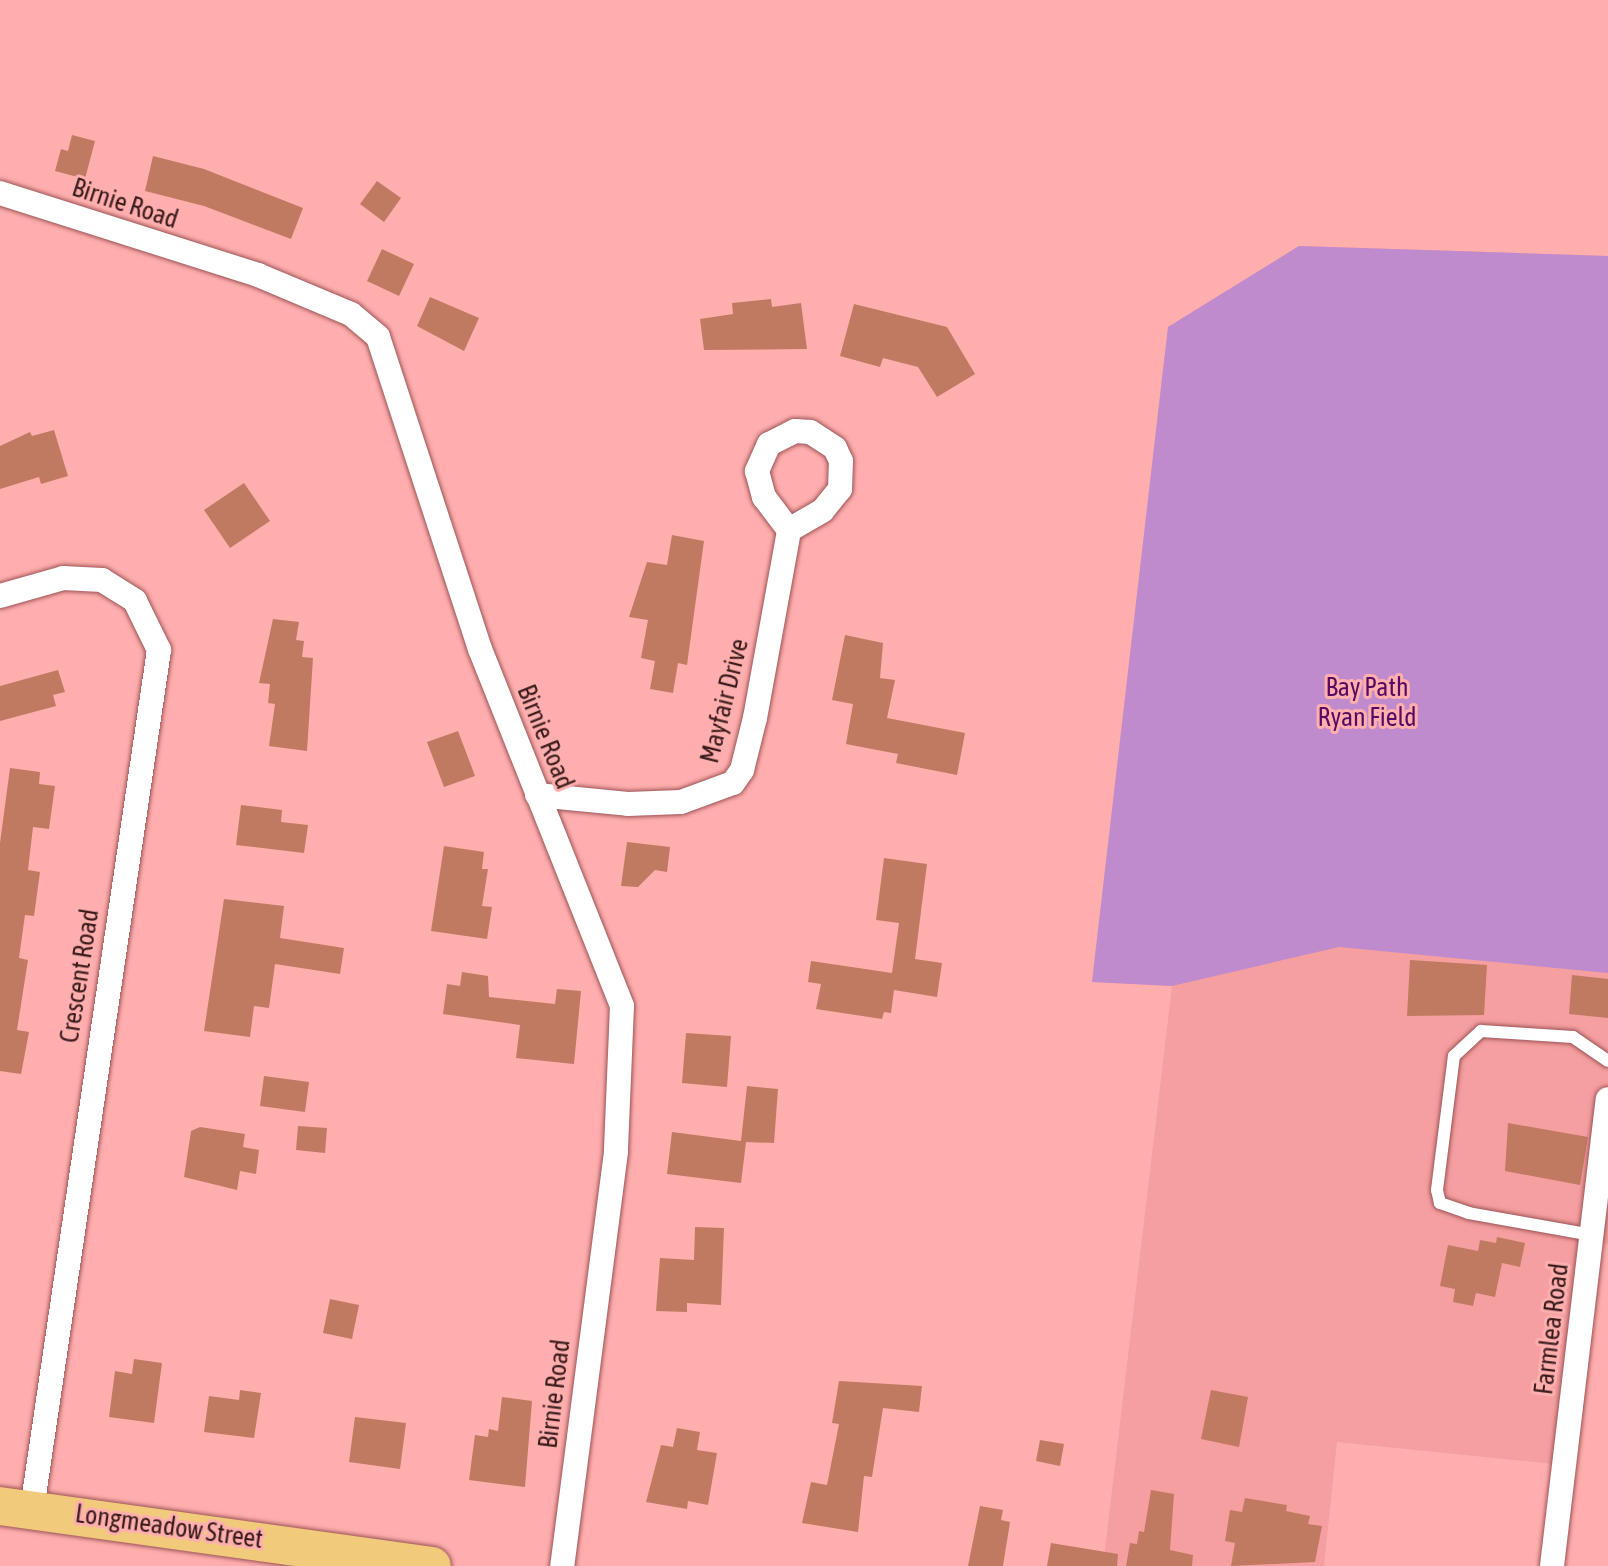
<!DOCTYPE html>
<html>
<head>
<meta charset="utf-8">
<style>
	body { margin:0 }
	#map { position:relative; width:1608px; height:1566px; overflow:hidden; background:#ffaeae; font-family:"Asap Condensed",sans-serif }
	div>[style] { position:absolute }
	.built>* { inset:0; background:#f69fa0 }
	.green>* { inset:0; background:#c08bcd }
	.building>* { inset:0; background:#c07a62 }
	.roads { filter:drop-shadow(0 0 2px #9c5456) drop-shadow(0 0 2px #9c5456) }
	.lane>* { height:12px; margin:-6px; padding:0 6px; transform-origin:6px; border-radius:6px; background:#fff }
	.street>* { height:24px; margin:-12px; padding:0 12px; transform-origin:12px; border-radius:12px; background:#fff }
	.primary>* { height:38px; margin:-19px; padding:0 19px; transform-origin:19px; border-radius:19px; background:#f1ca7c }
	span { translate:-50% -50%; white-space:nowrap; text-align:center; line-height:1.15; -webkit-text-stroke:6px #ffaeae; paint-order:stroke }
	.street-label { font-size:26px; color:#381a1b }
	.park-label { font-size:26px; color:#550b64 }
</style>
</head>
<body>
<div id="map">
	<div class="built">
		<i style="clip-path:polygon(1299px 246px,1608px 256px,1608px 1244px,1578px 1241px,1553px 1464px,1337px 1442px,1324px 1566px,1103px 1566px,1172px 986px,1092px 982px,1168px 327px)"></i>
	</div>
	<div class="green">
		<i style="clip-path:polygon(1299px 246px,1608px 256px,1608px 973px,1339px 947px,1172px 986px,1092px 982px,1168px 327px)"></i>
	</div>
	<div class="building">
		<i style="clip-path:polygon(72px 135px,95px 141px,85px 179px,55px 171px,61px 149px,68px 151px)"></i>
		<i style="clip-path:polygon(153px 156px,204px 169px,303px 208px,291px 239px,204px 206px,145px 191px)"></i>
		<i style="clip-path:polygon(377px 181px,401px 198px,384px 222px,360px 204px)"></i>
		<i style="clip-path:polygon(382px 249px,414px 264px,399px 296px,367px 281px)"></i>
		<i style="clip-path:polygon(430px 297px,479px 318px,464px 351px,417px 326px)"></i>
		<i style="clip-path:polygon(771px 299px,772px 307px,801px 303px,807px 349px,704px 350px,700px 319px,733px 314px,732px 303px)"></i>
		<i style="clip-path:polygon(854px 304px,947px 327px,975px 374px,937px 397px,918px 367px,883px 358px,880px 367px,840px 356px)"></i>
		<i style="clip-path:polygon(54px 430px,68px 476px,41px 484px,39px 477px,0 489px,0 446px,30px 432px,32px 436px)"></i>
		<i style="clip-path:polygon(244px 483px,270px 521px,230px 548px,204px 510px)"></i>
		<i style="clip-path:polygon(672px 535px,704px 541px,687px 665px,678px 663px,673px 693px,650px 689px,655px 661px,641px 658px,648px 620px,629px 617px,647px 562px,667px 565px)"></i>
		<i style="clip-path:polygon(273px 619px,299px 622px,296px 640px,304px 641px,302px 657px,313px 658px,307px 751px,269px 746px,275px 704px,268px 703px,270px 684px,259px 683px)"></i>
		<i style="clip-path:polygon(845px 635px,883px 643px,880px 678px,895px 680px,887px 718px,965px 733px,957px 775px,896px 763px,898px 754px,846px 744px,853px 704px,832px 700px)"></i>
		<i style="clip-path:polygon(58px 670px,65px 692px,53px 695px,56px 706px,0 721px,0 686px)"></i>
		<i style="clip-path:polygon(458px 731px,475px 776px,444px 787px,427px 742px)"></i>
		<i style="clip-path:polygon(10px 768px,40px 772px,39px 784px,55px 786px,49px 829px,33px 827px,28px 870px,40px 872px,34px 916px,25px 915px,19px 958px,28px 960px,17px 1030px,29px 1032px,21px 1074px,0 1071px,0 843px)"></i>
		<i style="clip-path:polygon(241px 805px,282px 810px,281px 822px,308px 825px,304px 853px,236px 845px)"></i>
		<i style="clip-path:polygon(627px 842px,670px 847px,667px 872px,655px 870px,638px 887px,621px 886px)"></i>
		<i style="clip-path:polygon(444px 846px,484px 852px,482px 869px,488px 869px,482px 906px,492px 907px,487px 939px,431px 931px)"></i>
		<i style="clip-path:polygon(884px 858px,927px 864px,915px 959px,942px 963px,937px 997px,894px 990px,891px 1013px,884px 1012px,882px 1019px,816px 1009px,821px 984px,808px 982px,811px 961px,892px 973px,899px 923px,876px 920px)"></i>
		<i style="clip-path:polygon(224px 899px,284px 906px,280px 938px,344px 948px,340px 974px,275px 964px,269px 1008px,254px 1006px,250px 1037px,204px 1031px)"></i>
		<i style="clip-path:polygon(1410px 960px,1487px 965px,1484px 1015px,1407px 1016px)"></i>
		<i style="clip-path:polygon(462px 972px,488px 976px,489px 997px,555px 1004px,557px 989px,581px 991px,574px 1064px,516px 1058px,520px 1025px,443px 1014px,447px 984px,460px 986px)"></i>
		<i style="clip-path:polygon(1572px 975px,1608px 979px,1608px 1018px,1569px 1014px)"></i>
		<i style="clip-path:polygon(686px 1033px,731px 1036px,727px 1087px,682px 1083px)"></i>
		<i style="clip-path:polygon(264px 1076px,309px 1082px,305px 1112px,260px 1106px)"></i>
		<i style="clip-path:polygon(747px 1086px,778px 1089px,774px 1143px,746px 1142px,741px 1183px,667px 1174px,672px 1132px,741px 1141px)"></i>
		<i style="clip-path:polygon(1508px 1123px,1588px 1137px,1580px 1185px,1505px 1171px)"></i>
		<i style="clip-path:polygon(298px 1126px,327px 1128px,325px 1153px,296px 1150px)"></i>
		<i style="clip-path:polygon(200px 1127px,245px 1134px,243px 1147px,259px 1150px,256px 1174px,240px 1171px,237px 1190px,184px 1177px,191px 1131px)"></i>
		<i style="clip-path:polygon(695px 1227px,724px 1228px,721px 1305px,687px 1303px,687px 1312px,656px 1311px,660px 1258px,694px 1260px)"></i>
		<i style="clip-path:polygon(1497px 1237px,1525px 1243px,1520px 1267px,1502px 1263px,1495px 1297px,1476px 1293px,1473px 1306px,1453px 1302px,1455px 1289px,1440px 1286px,1448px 1245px,1478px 1251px,1480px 1240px,1496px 1243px)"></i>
		<i style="clip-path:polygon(330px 1299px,359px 1305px,352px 1339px,323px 1333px)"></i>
		<i style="clip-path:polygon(134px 1359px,162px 1363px,154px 1423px,109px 1417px,115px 1371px,132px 1374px)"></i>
		<i style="clip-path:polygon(839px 1381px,922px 1386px,919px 1412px,883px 1408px,872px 1477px,864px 1476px,858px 1532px,802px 1523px,811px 1482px,827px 1485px,839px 1424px,832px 1423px)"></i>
		<i style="clip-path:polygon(240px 1390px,261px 1393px,254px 1438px,204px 1432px,209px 1396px,239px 1400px)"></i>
		<i style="clip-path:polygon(1211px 1390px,1248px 1397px,1239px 1447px,1201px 1439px)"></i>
		<i style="clip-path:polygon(502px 1397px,532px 1401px,525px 1487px,469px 1480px,475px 1435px,488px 1437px,489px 1429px,498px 1431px)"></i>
		<i style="clip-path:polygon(355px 1417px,406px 1423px,400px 1469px,349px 1462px)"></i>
		<i style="clip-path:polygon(677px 1428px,700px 1432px,697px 1450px,717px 1453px,708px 1505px,688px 1501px,687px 1509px,646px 1502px,661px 1445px,673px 1447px)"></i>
		<i style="clip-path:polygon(1040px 1440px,1064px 1444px,1060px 1466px,1036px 1461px)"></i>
		<i style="clip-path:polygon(1151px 1490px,1174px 1494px,1170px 1550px,1193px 1555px,1192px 1566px,1126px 1566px,1130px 1543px,1137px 1544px,1139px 1531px,1144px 1532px)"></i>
		<i style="clip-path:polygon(1245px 1498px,1287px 1505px,1286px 1511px,1310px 1516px,1308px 1524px,1322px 1526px,1315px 1562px,1231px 1566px,1235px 1543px,1225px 1541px,1230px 1510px,1242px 1512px)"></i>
		<i style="clip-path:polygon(980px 1506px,1003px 1510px,1001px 1520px,1010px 1522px,1003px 1566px,968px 1566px)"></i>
		<i style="clip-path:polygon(1051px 1543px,1118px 1554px,1117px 1566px,1047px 1566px)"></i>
	</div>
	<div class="roads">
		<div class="lane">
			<i style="left:1592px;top:1235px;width:125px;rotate:-169.9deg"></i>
			<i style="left:1469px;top:1213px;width:31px;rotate:-161deg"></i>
			<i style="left:1440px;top:1203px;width:13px;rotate:-103deg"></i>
			<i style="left:1437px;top:1190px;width:135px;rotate:-82.8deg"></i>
			<i style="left:1454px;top:1056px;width:37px;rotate:-43deg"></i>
			<i style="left:1481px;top:1031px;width:92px;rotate:3.7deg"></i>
			<i style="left:1573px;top:1037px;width:42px;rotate:34.4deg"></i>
		</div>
		<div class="street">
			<i style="left:0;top:193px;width:271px;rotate:17.6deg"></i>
			<i style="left:258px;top:275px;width:101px;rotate:22.8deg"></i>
			<i style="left:351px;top:314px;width:35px;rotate:40deg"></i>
			<i style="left:378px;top:337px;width:328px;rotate:71.9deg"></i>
			<i style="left:480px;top:649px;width:384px;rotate:68.3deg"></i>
			<i style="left:622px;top:1006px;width:146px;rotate:92.4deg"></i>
			<i style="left:616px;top:1152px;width:418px;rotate:97.4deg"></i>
			<i style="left:0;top:596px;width:66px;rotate:-15.9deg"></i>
			<i style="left:63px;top:578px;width:39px;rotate:3deg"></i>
			<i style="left:102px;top:580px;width:39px;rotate:32deg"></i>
			<i style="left:135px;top:601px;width:55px;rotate:63.9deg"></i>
			<i style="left:159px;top:650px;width:868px;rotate:98.41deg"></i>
			<i style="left:537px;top:795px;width:91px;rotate:5.6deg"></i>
			<i style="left:628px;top:804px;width:53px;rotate:-2.2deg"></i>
			<i style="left:681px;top:802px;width:55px;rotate:-20.1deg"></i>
			<i style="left:733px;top:783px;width:16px;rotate:-55deg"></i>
			<i style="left:742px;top:770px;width:54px;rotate:-76deg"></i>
			<i style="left:755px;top:718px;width:191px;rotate:-79.7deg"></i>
			<i style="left:789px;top:530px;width:39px;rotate:-30deg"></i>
			<i style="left:823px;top:510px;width:27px;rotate:-51deg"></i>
			<i style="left:840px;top:489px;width:28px;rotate:-88deg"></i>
			<i style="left:841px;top:461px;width:14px;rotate:-115deg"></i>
			<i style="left:835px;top:448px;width:30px;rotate:-147deg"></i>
			<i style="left:810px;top:432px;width:15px;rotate:-176deg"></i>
			<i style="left:795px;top:431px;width:29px;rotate:153deg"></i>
			<i style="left:769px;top:444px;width:30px;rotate:114deg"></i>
			<i style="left:757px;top:471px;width:27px;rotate:75deg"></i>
			<i style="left:764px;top:497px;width:41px;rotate:52.9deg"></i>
			<i style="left:1552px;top:1566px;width:470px;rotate:-83.2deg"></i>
		</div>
		<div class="primary">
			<i style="left:0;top:1506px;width:436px;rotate:7.9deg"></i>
		</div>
	</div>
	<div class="street-label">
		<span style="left:125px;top:204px;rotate:18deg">Birnie Road</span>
		<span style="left:725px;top:701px;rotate:-76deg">Mayfair Drive</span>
		<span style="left:545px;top:737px;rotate:68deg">Birnie Road</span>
		<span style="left:80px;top:976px;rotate:-81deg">Crescent Road</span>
		<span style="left:1552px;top:1329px;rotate:-83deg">Farmlea Road</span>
		<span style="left:555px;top:1394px;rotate:-83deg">Birnie Road</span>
		<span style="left:169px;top:1527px;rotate:8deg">Longmeadow Street</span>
	</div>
	<div class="park-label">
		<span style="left:1367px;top:703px">Bay Path<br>Ryan Field</span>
	</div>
</div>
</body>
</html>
